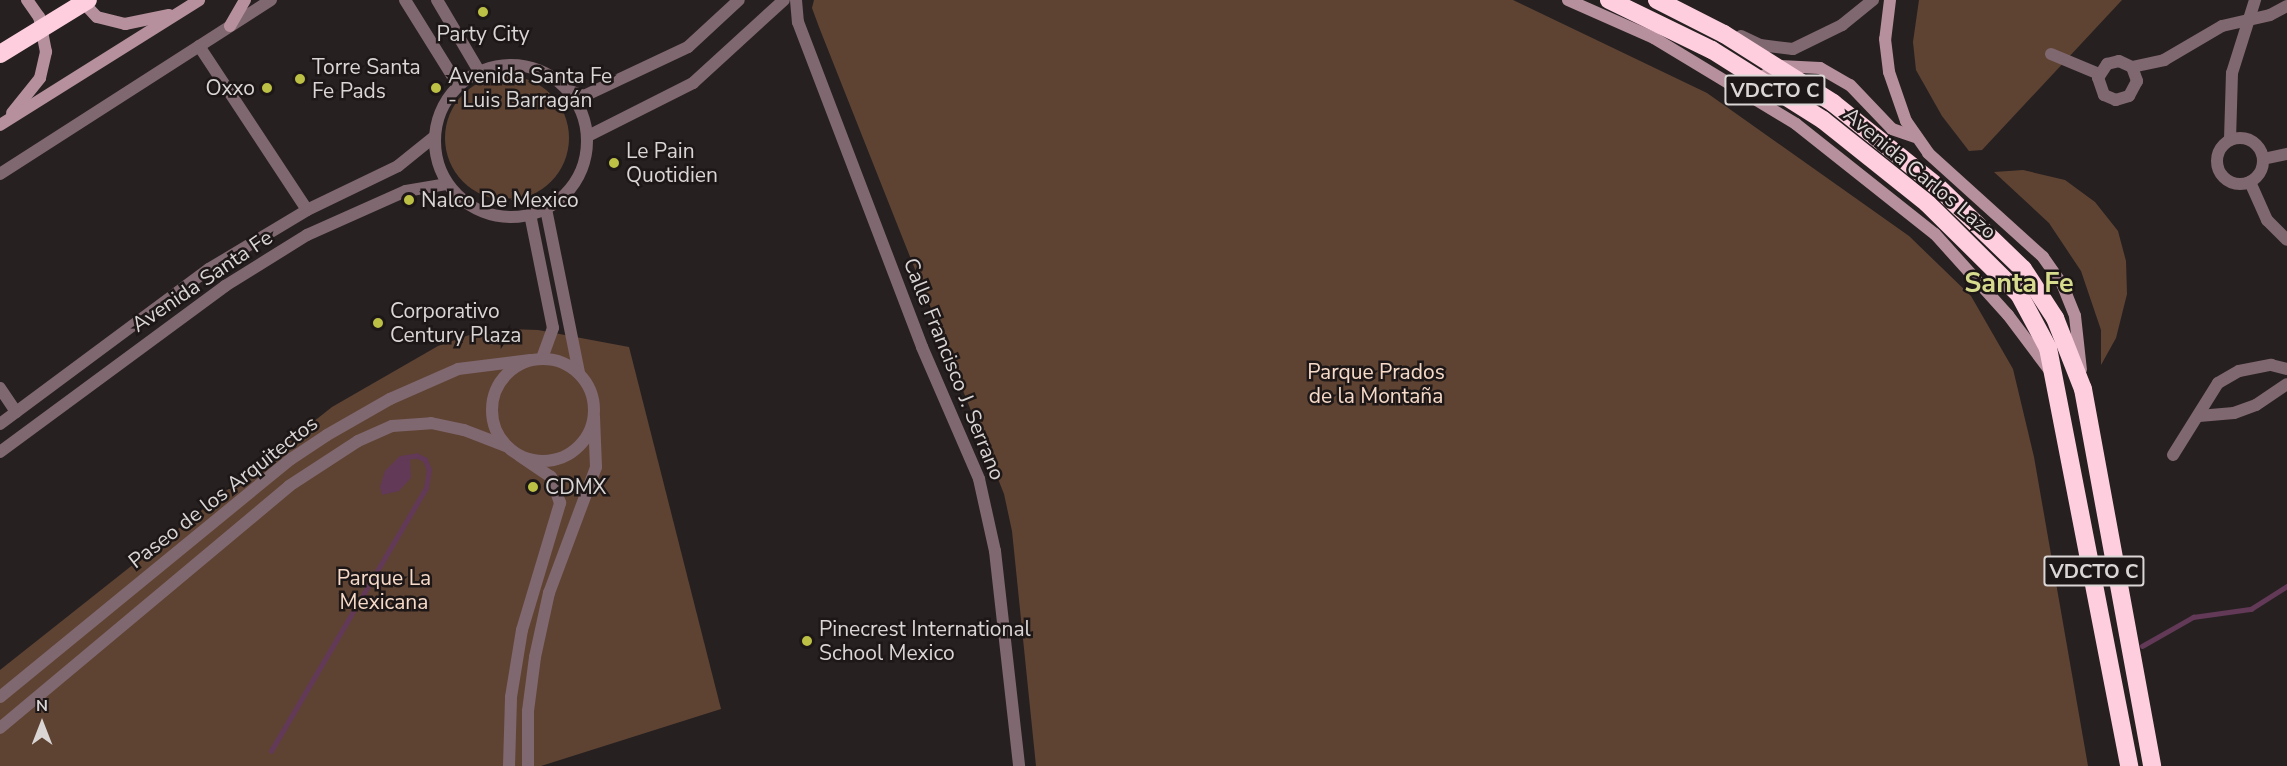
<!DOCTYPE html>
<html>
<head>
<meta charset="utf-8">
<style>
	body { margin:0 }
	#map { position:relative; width:2287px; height:766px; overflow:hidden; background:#272021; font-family:"Nunito Sans",sans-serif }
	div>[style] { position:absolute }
	.green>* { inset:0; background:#5e4333 }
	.round { border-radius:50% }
	.water>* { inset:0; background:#623957 }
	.stream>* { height:4.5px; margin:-2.25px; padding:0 2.25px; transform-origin:2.25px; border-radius:2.25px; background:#623957 }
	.minor>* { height:12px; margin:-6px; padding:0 6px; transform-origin:6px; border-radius:6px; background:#806870 }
	.minor>.ring { margin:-6px; padding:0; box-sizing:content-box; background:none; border:12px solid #806870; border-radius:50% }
	.tertiary>* { height:12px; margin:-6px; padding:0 6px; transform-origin:6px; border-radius:6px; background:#806870 }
	.tertiary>.ring { margin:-6px; padding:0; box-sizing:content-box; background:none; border:12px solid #806870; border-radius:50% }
	.secondary>* { height:12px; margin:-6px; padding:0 6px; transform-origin:6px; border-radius:6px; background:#b6909c }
	.motorway>* { height:18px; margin:-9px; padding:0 9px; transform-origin:9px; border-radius:9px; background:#fecede }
	.motorway-bridge>* { height:18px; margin:-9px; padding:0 9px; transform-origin:9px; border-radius:9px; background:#fecede }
	.dots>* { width:16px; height:16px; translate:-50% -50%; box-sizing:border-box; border:3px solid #1d1717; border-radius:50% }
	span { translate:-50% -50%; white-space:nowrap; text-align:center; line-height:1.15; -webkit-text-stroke:5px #1d1717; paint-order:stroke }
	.shield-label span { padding:2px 4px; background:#1d1717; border:2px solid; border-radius:4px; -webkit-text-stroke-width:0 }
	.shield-label { font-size:20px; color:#dbd6d6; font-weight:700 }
	.poi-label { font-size:21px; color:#dbd6d6 }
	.left { translate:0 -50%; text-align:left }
	.right { translate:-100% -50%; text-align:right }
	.street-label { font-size:21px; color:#dbd6d6 }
	.park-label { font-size:21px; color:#f7dac8 }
	.district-label { font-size:27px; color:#d7db8d; font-weight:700 }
	.north { position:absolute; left:12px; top:694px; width:60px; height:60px; -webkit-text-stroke:4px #1d1717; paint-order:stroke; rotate:0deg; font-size:16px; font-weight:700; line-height:24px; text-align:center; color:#dbd6d6 }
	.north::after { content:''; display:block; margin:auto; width:21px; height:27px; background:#dbd6d6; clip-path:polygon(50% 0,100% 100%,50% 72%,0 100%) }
</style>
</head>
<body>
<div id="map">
	<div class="green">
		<i style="clip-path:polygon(814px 0,1513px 0,1707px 93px,1909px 236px,1971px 296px,2013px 369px,2034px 457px,2088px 766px,1036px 766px,1012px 531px,1004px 494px,819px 27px,812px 8px)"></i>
		<i style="clip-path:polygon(1919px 0,2122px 0,1982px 150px,1969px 151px,1942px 116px,1916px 70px,1913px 42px)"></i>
		<i class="round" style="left:445px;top:76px;width:124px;height:124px"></i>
		<i style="clip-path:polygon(2023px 170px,2065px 180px,2095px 202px,2118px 231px,2126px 261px,2127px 294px,2116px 338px,2101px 365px,2101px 330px,2081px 271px,2049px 223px,1994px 172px)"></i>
		<i style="clip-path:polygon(507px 329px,538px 330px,629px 347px,721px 709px,541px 766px,0 766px,0 670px,332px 407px,438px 346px,475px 333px)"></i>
	</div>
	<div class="water">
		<i style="clip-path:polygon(400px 456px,410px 460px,411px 478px,399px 491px,382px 495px,380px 487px,385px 471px)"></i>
	</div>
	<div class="stream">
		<i style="left:2142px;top:646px;width:59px;rotate:-29.6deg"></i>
		<i style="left:2193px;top:617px;width:59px;rotate:-7.9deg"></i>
		<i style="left:2251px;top:609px;width:43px;rotate:-32.6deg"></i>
		<i style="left:271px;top:751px;width:305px;rotate:-59.5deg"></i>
		<i style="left:426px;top:488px;width:18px;rotate:-81deg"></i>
		<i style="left:429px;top:470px;width:11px;rotate:-112deg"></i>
		<i style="left:425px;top:460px;width:9px;rotate:-153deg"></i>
		<i style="left:417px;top:456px;width:15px;rotate:172deg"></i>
	</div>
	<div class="minor">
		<i style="left:405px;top:0;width:100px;rotate:58.1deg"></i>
		<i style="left:437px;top:0;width:82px;rotate:59.4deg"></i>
		<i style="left:796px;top:0;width:22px;rotate:85deg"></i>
		<i style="left:798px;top:22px;width:348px;rotate:69.1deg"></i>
		<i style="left:922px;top:347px;width:144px;rotate:66.6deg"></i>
		<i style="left:979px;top:479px;width:74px;rotate:77.5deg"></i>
		<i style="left:995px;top:551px;width:216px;rotate:83.6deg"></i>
		<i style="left:199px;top:46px;width:196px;rotate:56.6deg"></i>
		<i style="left:2051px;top:54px;width:52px;rotate:22.6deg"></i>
		<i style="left:2132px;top:67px;width:15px;rotate:70deg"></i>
		<i style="left:2137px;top:81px;width:17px;rotate:118deg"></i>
		<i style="left:2129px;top:96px;width:14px;rotate:163deg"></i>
		<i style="left:2116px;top:100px;width:13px;rotate:-157deg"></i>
		<i style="left:2104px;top:95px;width:18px;rotate:-109deg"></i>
		<i style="left:2098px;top:78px;width:17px;rotate:-57deg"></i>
		<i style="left:2107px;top:64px;width:12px;rotate:-14deg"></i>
		<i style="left:2119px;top:61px;width:14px;rotate:25deg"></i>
		<i style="left:2132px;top:67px;width:33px;rotate:-12deg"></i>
		<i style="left:2164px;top:60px;width:67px;rotate:-30.4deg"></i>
		<i style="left:2222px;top:26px;width:49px;rotate:-12.9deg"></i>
		<i style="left:2270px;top:15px;width:19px;rotate:-28deg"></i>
		<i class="ring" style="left:2217px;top:138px;width:34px;height:34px"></i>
		<i style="left:2230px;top:140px;width:67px;rotate:-88.3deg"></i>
		<i style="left:2232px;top:73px;width:77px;rotate:-72.5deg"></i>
		<i style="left:2263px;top:159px;width:25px;rotate:-12deg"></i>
		<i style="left:0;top:174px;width:322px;rotate:-32.7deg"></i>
		<i style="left:2250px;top:182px;width:42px;rotate:65.9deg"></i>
		<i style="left:2267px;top:220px;width:28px;rotate:45deg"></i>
		<i style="left:546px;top:209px;width:167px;rotate:78.6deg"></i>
		<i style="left:530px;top:214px;width:116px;rotate:78.6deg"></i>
		<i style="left:553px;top:328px;width:33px;rotate:110deg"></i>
		<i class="ring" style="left:492px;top:359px;width:90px;height:90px"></i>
		<i style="left:0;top:388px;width:29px;rotate:56deg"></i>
		<i style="left:2199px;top:416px;width:35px;rotate:-5deg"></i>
		<i style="left:2234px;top:413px;width:23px;rotate:-20deg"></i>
		<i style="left:2256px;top:405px;width:37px;rotate:-34deg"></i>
		<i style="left:2173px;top:455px;width:85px;rotate:-58deg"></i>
		<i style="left:2218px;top:383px;width:24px;rotate:-30deg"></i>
		<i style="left:2239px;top:371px;width:33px;rotate:-11deg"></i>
		<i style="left:2271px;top:365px;width:16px;rotate:14deg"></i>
		<i style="left:0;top:697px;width:376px;rotate:-39.3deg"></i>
		<i style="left:291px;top:459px;width:43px;rotate:-33.7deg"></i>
		<i style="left:327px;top:435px;width:73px;rotate:-29.7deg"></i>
		<i style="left:390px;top:399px;width:74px;rotate:-23.8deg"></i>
		<i style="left:458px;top:369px;width:73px;rotate:-7.1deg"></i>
		<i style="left:0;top:728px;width:377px;rotate:-39.9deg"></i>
		<i style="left:289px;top:486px;width:82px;rotate:-33.1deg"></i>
		<i style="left:358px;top:441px;width:37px;rotate:-24deg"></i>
		<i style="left:392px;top:426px;width:39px;rotate:-4deg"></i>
		<i style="left:431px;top:423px;width:34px;rotate:12deg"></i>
		<i style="left:464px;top:430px;width:45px;rotate:20.9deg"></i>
		<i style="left:509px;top:766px;width:69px;rotate:-88.3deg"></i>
		<i style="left:511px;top:697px;width:68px;rotate:-80.7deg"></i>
		<i style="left:522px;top:630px;width:133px;rotate:-73.3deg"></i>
		<i style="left:560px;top:503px;width:28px;rotate:-109deg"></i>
		<i style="left:551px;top:477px;width:37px;rotate:-146deg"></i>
		<i style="left:528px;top:766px;width:55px;rotate:-90deg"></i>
		<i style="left:528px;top:711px;width:54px;rotate:-82.6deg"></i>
		<i style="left:535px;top:657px;width:66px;rotate:-77.7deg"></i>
		<i style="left:549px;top:593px;width:134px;rotate:-69.5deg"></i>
		<i style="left:596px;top:467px;width:50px;rotate:-92.3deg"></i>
	</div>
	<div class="tertiary">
		<i style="left:1741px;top:36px;width:21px;rotate:25deg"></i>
		<i style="left:1760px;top:45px;width:33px;rotate:7deg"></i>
		<i style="left:1793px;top:49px;width:55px;rotate:-26.1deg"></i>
		<i style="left:1842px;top:25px;width:40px;rotate:-39deg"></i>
		<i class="ring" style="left:435px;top:65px;width:140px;height:140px"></i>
		<i style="left:570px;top:91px;width:15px;rotate:20deg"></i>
		<i style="left:584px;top:96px;width:115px;rotate:-25.2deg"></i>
		<i style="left:688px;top:47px;width:69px;rotate:-42.7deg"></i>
		<i style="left:588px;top:136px;width:118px;rotate:-26.8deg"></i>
		<i style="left:693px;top:83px;width:123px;rotate:-42.4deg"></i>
		<i style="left:0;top:424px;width:260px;rotate:-36.6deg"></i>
		<i style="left:209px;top:269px;width:114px;rotate:-31deg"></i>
		<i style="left:307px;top:210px;width:101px;rotate:-25.8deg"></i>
		<i style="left:398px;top:166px;width:46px;rotate:-38.9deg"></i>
		<i style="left:0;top:452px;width:280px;rotate:-36.4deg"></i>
		<i style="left:225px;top:286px;width:97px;rotate:-31.9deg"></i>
		<i style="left:307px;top:235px;width:108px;rotate:-24deg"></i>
		<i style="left:406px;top:191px;width:42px;rotate:-9.7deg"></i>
	</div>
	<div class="secondary">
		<i style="left:81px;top:0;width:23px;rotate:47deg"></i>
		<i style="left:97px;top:17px;width:29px;rotate:14deg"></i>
		<i style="left:125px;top:24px;width:45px;rotate:-11.6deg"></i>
		<i style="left:1568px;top:0;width:94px;rotate:23.8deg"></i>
		<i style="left:1654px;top:38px;width:166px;rotate:31.2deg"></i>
		<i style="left:1796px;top:124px;width:177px;rotate:38.4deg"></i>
		<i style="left:1935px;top:234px;width:109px;rotate:48deg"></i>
		<i style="left:2008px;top:315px;width:70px;rotate:53.1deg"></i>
		<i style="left:1890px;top:0;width:39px;rotate:97deg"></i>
		<i style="left:1885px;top:39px;width:33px;rotate:83deg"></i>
		<i style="left:1889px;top:72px;width:52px;rotate:70.9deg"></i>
		<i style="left:1906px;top:121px;width:39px;rotate:55deg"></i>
		<i style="left:1928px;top:153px;width:155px;rotate:42.1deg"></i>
		<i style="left:2043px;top:257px;width:35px;rotate:55deg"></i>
		<i style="left:2063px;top:286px;width:32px;rotate:68deg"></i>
		<i style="left:2075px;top:316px;width:54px;rotate:83.7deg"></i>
		<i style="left:230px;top:26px;width:30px;rotate:-60deg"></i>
		<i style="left:1752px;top:83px;width:33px;rotate:-31deg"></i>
		<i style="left:1780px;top:66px;width:40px;rotate:2.9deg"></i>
		<i style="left:1820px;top:68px;width:34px;rotate:30deg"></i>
		<i style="left:1850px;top:85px;width:61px;rotate:46.3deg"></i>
		<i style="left:1892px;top:129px;width:24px;rotate:19deg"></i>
		<i style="left:12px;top:113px;width:45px;rotate:-51.3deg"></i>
		<i style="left:40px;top:78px;width:27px;rotate:-77deg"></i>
		<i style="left:46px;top:52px;width:36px;rotate:-101deg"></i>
		<i style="left:39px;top:17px;width:21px;rotate:-125deg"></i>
		<i style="left:0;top:125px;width:235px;rotate:-32.1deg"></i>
	</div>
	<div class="motorway">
		<i style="left:1938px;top:187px;width:118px;rotate:44deg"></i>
		<i style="left:2023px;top:269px;width:59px;rotate:56.9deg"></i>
		<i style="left:2055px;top:318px;width:76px;rotate:68.5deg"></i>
		<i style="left:2083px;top:389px;width:383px;rotate:79.6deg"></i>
		<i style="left:1927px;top:203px;width:129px;rotate:44.7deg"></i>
		<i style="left:2019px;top:294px;width:61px;rotate:61.8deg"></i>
		<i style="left:2048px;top:348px;width:426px;rotate:79deg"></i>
	</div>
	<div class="motorway-bridge">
		<i style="left:1609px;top:0;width:114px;rotate:25.9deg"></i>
		<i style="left:1712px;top:50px;width:131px;rotate:32.2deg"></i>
		<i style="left:1823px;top:120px;width:133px;rotate:38.6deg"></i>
		<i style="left:1657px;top:0;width:75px;rotate:26.9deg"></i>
		<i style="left:1724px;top:34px;width:129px;rotate:32.3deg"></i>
		<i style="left:1833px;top:103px;width:134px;rotate:38.7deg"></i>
		<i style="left:0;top:54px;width:103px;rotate:-31.5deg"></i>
	</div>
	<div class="dots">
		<i style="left:483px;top:12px;background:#bcc044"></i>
		<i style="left:300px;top:79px;background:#bcc044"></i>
		<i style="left:267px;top:88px;background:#bcc044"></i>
		<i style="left:436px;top:88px;background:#bcc044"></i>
		<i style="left:614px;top:163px;background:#bcc044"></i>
		<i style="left:409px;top:200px;background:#bcc044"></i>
		<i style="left:378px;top:323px;background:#bcc044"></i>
		<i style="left:533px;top:487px;background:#bcc044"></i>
		<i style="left:807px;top:641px;background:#bcc044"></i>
	</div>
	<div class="shield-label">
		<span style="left:1775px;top:90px">VDCTO C</span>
		<span style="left:2094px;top:571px">VDCTO C</span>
	</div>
	<div class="poi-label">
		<span style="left:483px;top:34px">Party City</span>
		<span class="left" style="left:312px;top:79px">Torre Santa<br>Fe Pads</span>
		<span class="left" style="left:448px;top:88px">Avenida Santa Fe<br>- Luis Barragán</span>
		<span class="right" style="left:255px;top:88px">Oxxo</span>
		<span class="left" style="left:626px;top:163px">Le Pain<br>Quotidien</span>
		<span class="left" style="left:421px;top:200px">Nalco De Mexico</span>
		<span class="left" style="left:390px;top:323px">Corporativo<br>Century Plaza</span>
		<span class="left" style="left:545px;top:487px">CDMX</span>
		<span class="left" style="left:819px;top:641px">Pinecrest International<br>School Mexico</span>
	</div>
	<div class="street-label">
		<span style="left:1920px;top:173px;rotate:40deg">Avenida Carlos Lazo</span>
		<span style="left:202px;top:281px;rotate:-34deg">Avenida Santa Fe</span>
		<span style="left:954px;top:369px;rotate:68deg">Calle Francisco J. Serrano</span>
		<span style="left:223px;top:492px;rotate:-38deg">Paseo de los Arquitectos</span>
	</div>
	<div class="park-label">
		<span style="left:1376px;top:384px">Parque Prados<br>de la Montaña</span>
		<span style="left:384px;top:590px">Parque La<br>Mexicana</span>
	</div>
	<div class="district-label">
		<span style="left:2019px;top:284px">Santa Fe</span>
	</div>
	<div class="north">N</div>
</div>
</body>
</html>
